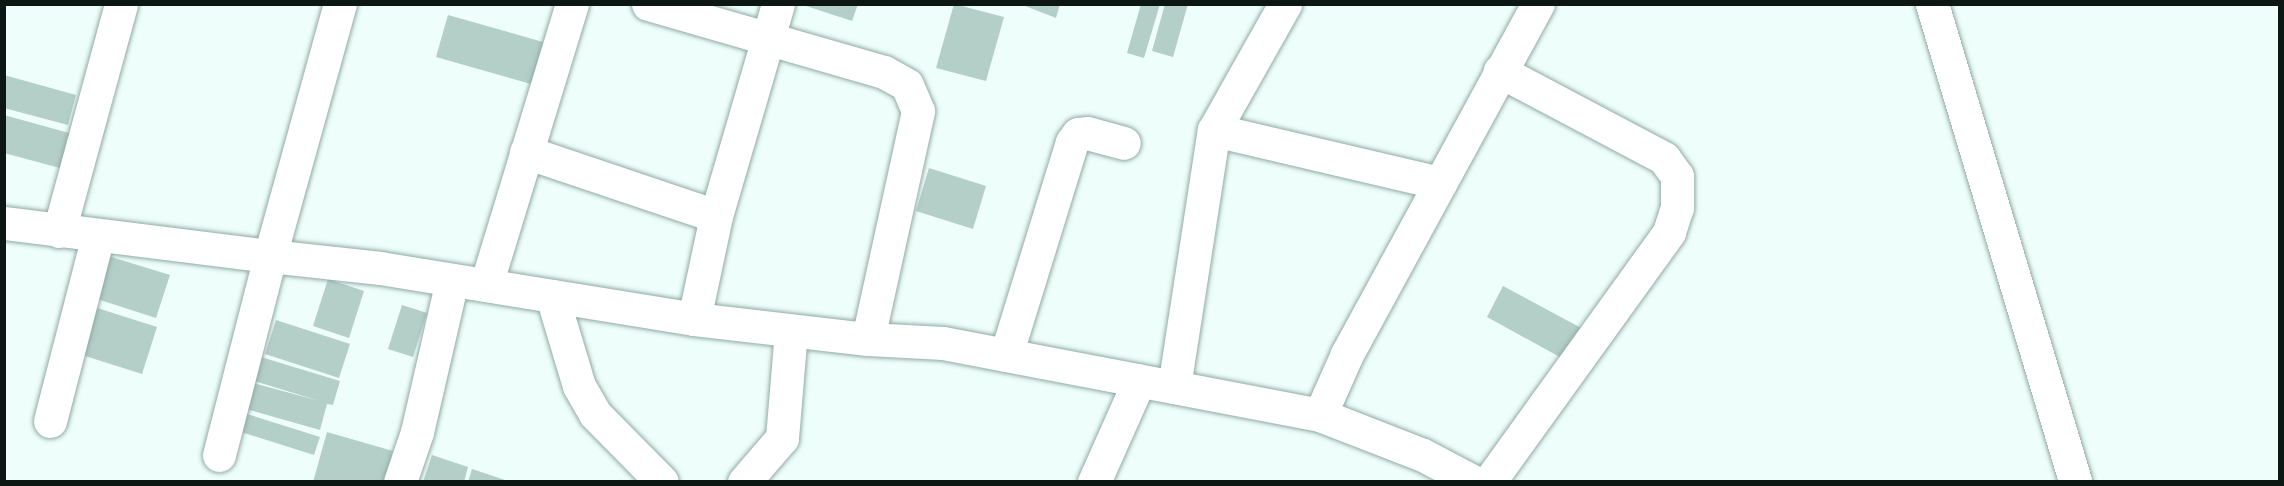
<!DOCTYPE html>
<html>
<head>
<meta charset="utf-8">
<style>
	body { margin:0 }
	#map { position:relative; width:2284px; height:486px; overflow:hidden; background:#eefefa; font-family:"Times New Roman",serif }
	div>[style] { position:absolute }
	.building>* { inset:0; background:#b4cec8 }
	.roads { filter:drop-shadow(0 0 2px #90aaa4) drop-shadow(0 0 2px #90aaa4) }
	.minor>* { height:33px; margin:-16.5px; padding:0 16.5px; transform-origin:16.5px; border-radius:16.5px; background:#fff }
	span { translate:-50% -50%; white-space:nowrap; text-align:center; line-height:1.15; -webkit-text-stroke:5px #fff; paint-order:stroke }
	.frame { position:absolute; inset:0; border:6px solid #0c1613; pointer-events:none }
</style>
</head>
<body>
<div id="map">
	<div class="building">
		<i style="clip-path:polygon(800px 4px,858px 4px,852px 21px)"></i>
		<i style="clip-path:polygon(954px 4px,1004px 17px,986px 81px,936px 68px)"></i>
		<i style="clip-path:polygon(1020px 4px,1060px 4px,1056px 18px)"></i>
		<i style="clip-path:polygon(1141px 4px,1160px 4px,1144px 58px,1127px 53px)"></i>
		<i style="clip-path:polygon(1165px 4px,1188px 4px,1173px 57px,1152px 51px)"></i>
		<i style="clip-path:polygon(448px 15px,543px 42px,531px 84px,436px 57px)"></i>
		<i style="clip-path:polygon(4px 75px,76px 95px,68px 125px,4px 108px)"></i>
		<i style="clip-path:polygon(4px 115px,69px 133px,60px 168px,4px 153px)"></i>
		<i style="clip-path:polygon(929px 168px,986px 186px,973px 229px,916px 211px)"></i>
		<i style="clip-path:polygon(105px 255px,170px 275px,156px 318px,91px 297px)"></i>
		<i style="clip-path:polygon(328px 279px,364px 291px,349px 338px,313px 326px)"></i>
		<i style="clip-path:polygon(1503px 286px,1583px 329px,1567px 361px,1487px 317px)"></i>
		<i style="clip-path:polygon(402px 305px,427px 313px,413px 357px,388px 349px)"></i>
		<i style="clip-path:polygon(94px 307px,157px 327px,142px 374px,79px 354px)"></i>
		<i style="clip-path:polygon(276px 320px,350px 344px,339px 378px,265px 354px)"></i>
		<i style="clip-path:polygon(261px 357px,340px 381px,333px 405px,327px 404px,320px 430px,246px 409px,253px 383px,320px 401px,254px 381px)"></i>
		<i style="clip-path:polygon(247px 414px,320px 437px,314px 455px,241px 432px)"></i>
		<i style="clip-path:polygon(327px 432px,393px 451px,384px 482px,313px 482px)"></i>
		<i style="clip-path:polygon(432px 455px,468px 467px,464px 482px,423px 482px)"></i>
		<i style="clip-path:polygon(472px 469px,508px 481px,508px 482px,468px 482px)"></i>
	</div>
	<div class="roads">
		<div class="minor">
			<i style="left:648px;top:4px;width:246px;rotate:16.1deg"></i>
			<i style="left:884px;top:72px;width:26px;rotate:29deg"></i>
			<i style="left:907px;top:85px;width:28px;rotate:67deg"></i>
			<i style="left:918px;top:111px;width:233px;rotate:102.4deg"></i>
			<i style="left:1932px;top:4px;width:499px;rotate:73.3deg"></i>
			<i style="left:1214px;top:130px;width:232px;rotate:13.2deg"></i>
			<i style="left:526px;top:152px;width:200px;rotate:18.6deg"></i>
			<i style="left:4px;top:223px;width:268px;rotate:7.1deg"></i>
			<i style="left:270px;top:256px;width:262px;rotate:-74.5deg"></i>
			<i style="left:59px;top:231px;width:235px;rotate:-74.7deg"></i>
			<i style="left:486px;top:285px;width:294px;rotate:-73deg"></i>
			<i style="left:552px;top:296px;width:94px;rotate:73.3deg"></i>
			<i style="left:579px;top:386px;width:32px;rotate:60deg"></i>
			<i style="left:595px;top:414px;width:95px;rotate:45.4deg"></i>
			<i style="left:694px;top:319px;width:105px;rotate:-77.9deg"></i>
			<i style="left:716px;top:216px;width:221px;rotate:-73.7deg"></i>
			<i style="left:1006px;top:355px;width:223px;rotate:-72.8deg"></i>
			<i style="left:1072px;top:142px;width:10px;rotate:-53deg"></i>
			<i style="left:1078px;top:134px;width:9px;rotate:-6deg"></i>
			<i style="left:1087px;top:133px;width:38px;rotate:15deg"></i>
			<i style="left:1174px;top:387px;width:260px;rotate:-81.2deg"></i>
			<i style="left:1214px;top:130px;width:145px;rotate:-60.6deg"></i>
			<i style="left:1320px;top:415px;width:110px;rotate:21.2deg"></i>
			<i style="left:1423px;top:455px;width:58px;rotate:27.9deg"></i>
			<i style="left:50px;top:421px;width:191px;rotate:-75.5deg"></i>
			<i style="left:219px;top:455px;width:205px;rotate:-75.6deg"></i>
			<i style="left:270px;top:256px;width:111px;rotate:6.2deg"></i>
			<i style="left:380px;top:268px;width:318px;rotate:9.2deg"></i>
			<i style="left:694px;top:319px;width:175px;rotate:6.6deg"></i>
			<i style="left:868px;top:339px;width:75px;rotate:3.1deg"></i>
			<i style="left:943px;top:343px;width:384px;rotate:10.8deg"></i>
			<i style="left:1320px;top:415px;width:67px;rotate:-66.1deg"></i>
			<i style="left:1347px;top:354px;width:399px;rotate:-61.4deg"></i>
			<i style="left:400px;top:482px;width:53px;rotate:-71.2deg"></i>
			<i style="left:417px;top:432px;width:156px;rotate:-77deg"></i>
			<i style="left:744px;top:482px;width:58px;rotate:-49.2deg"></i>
			<i style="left:782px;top:438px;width:107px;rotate:-85.2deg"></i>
			<i style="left:1094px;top:482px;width:111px;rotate:-66deg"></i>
			<i style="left:1489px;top:482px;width:308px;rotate:-54.2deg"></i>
			<i style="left:1669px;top:232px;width:25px;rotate:-72deg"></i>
			<i style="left:1677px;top:208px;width:32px;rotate:-90deg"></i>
			<i style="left:1677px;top:176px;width:22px;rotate:-126deg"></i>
			<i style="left:1664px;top:158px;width:186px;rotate:-152.1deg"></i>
		</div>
	</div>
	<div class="frame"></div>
</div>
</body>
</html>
